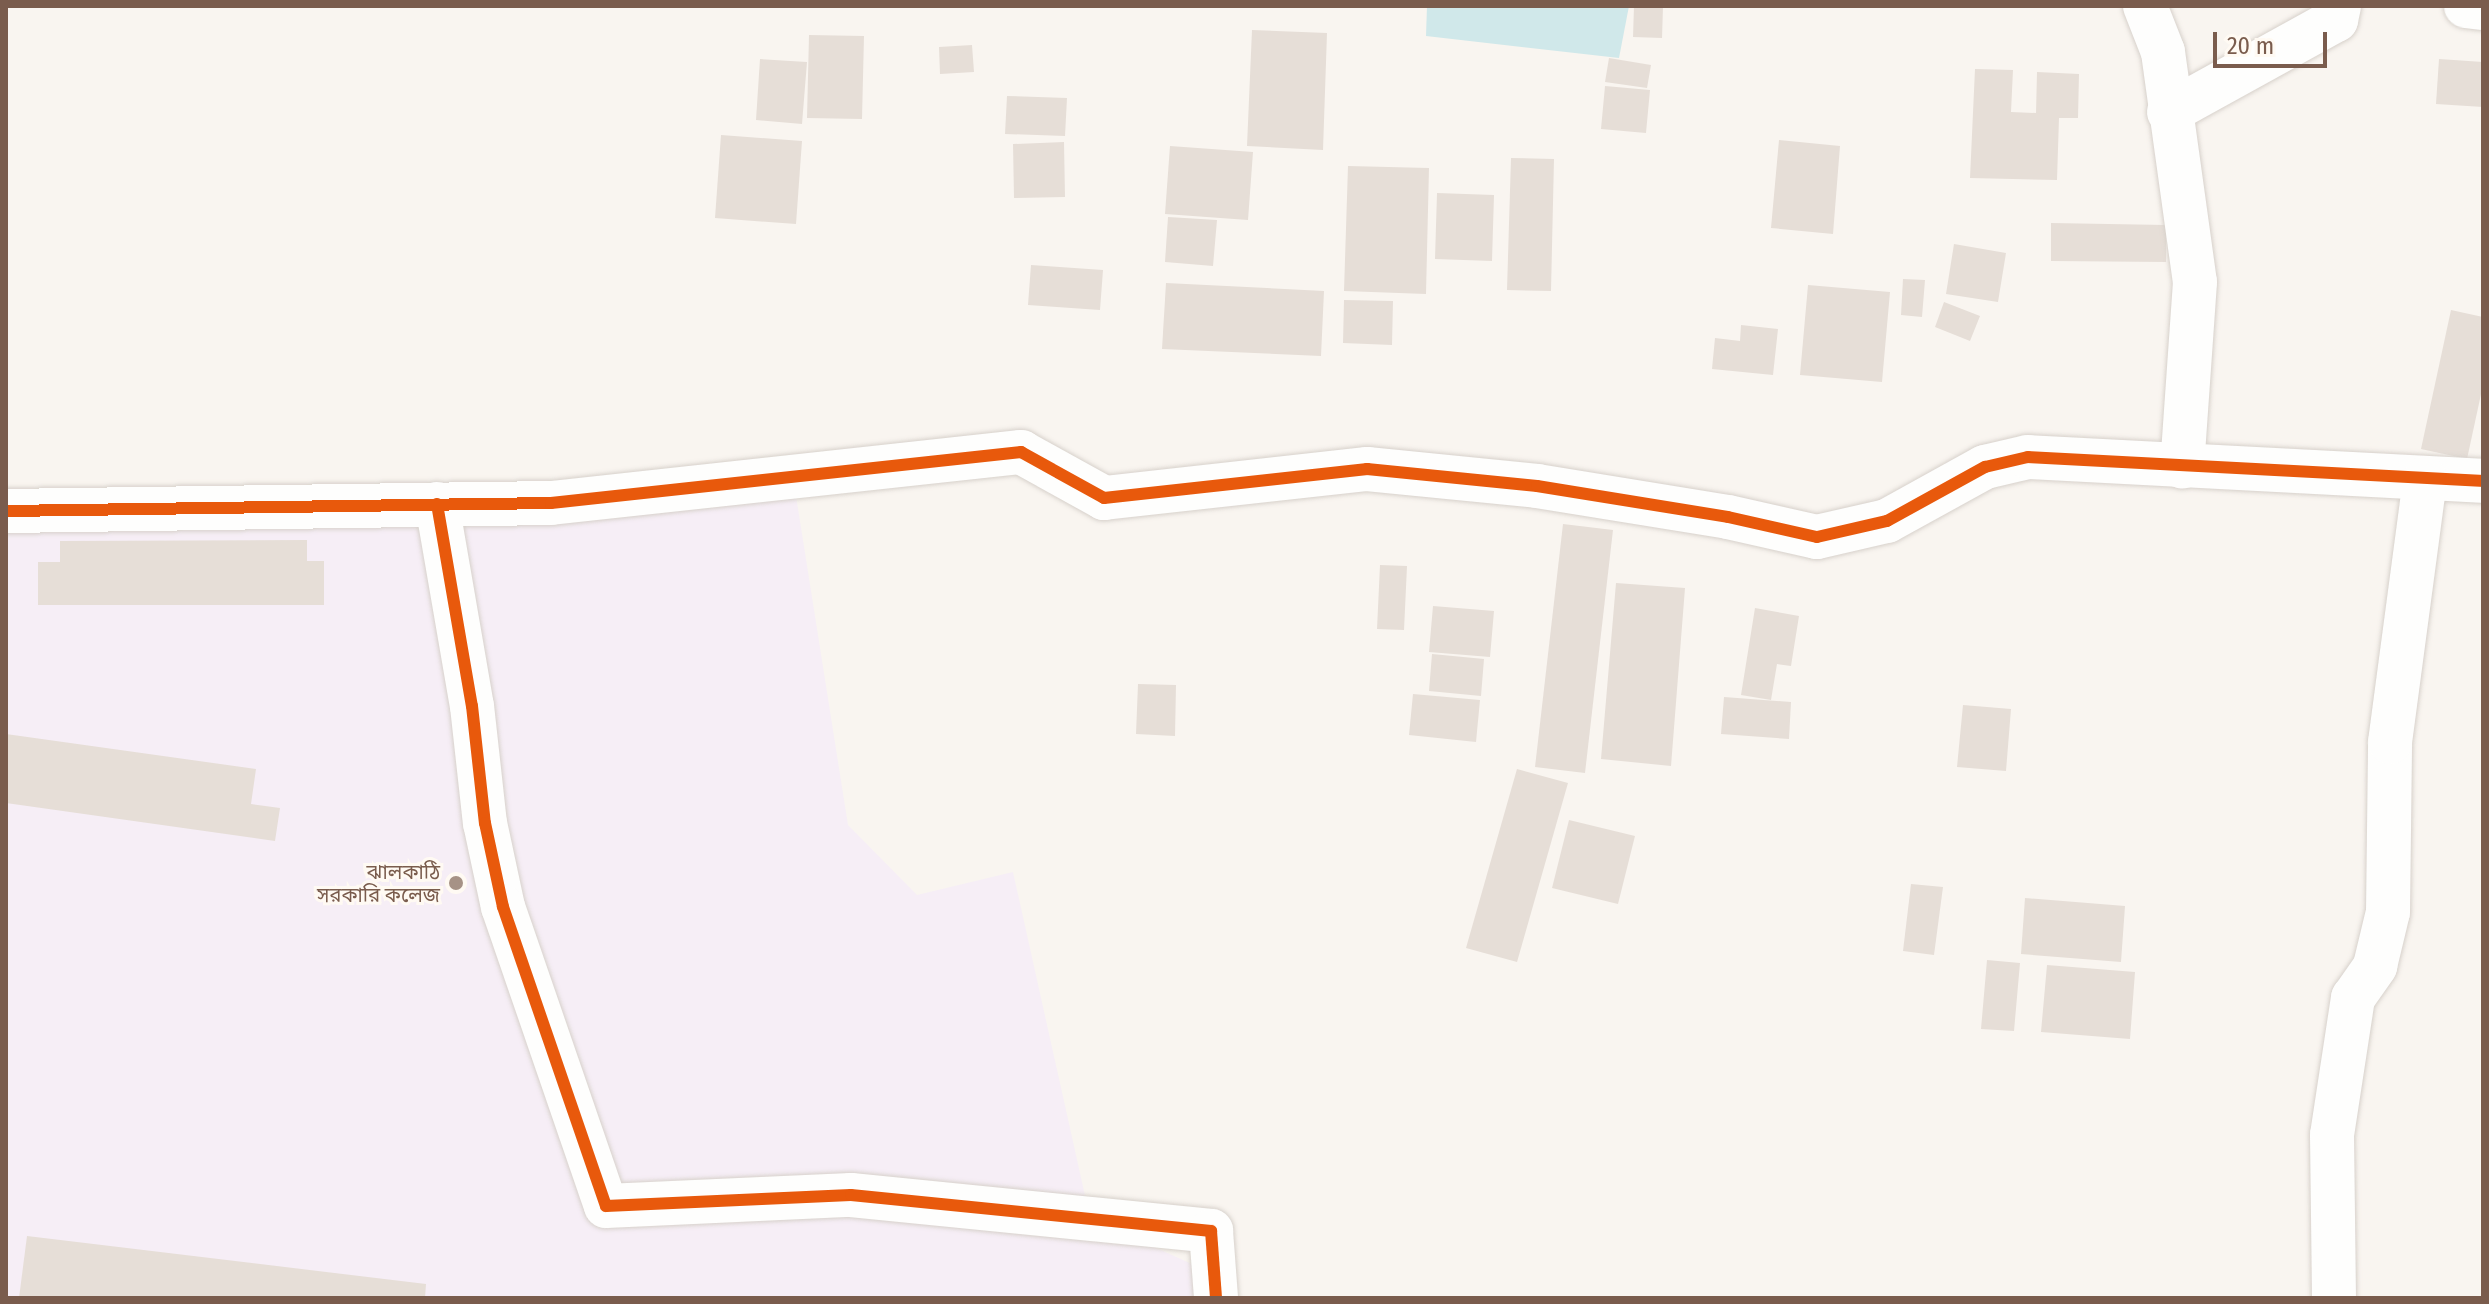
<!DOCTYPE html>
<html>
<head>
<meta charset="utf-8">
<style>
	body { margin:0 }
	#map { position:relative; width:2489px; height:1304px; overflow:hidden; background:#f9f5f0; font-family:"Fira Sans Condensed","Noto Sans Bengali",sans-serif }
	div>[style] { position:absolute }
	.education>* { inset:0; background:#f6eef6 }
	.water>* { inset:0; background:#d0e8ea }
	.building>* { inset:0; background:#e6ded7 }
	.roads { filter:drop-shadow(0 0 2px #d7d1cb) drop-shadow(0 0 2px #d7d1cb) }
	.minor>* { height:44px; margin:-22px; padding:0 22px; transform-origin:22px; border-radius:22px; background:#fefefd }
	.cycleway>* { height:12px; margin:-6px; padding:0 6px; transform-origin:6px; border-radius:6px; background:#e8590c }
	.dots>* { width:22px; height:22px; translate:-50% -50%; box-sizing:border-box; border:4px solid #fffaf3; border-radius:50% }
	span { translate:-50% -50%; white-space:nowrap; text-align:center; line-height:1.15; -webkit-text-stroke:6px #fffaf3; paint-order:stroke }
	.poi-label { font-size:20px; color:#7a5c4d }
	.right { translate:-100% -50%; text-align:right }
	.frame { position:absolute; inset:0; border:8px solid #7a5c4d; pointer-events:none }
	.scale { position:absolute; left:2213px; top:32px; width:114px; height:36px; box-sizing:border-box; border:4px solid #7a5c4d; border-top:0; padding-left:10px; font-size:24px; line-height:28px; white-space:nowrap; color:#7a5c4d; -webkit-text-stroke:6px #fffaf3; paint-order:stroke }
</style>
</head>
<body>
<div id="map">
	<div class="education">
		<i style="clip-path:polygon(793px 477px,848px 825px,917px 895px,1013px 872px,1090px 1218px,1214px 1274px,1211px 1298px,6px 1298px,6px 506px)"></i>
	</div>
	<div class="water">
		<i style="clip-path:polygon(1427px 6px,1629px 6px,1619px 58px,1426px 36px)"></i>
	</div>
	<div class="building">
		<i style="clip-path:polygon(1634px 6px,1663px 6px,1662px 38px,1633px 37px)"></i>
		<i style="clip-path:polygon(1252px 30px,1327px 33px,1323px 150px,1247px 146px)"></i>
		<i style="clip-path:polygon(809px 35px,864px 36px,862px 119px,807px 118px)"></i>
		<i style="clip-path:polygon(972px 45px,974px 72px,940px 74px,939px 47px)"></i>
		<i style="clip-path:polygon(1609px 58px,1651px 65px,1647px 88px,1605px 82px)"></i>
		<i style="clip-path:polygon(760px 59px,807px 62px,802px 124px,756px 120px)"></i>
		<i style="clip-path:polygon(2439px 59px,2483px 62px,2483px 107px,2436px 104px)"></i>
		<i style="clip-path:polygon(1975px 69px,2013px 70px,2011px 112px,2036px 113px,2037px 72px,2079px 74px,2078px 118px,2059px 118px,2057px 180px,1970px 178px)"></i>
		<i style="clip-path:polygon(1605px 86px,1650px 90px,1646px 133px,1601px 129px)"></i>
		<i style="clip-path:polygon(1007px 96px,1067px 98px,1065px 136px,1005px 134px)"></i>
		<i style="clip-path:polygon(721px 135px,802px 141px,796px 224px,715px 218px)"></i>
		<i style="clip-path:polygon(1779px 140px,1840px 146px,1833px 234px,1771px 228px)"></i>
		<i style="clip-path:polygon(1064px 142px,1065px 197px,1014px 198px,1013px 144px)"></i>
		<i style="clip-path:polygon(1170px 146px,1253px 152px,1248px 220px,1165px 214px)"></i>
		<i style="clip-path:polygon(1511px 158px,1554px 159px,1551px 291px,1507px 290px)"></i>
		<i style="clip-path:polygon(1348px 166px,1429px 168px,1426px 294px,1344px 291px)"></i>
		<i style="clip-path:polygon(1437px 193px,1494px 195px,1492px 261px,1435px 259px)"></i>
		<i style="clip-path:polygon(1168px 217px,1217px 220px,1213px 266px,1165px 262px)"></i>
		<i style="clip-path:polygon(2051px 223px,2166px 225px,2166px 262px,2051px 261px)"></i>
		<i style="clip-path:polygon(1954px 244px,2006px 253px,1998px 302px,1946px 294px)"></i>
		<i style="clip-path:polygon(1031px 265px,1103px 270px,1100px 310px,1028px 305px)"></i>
		<i style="clip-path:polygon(1903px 279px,1925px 280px,1922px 317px,1901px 315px)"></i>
		<i style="clip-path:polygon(1166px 283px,1324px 291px,1321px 356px,1162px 349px)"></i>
		<i style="clip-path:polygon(1808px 285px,1890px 292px,1882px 382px,1800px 375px)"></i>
		<i style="clip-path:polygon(1344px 300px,1393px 301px,1392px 345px,1343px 343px)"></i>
		<i style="clip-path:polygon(1944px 302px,1980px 316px,1970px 341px,1935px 327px)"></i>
		<i style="clip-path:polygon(2451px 310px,2483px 317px,2483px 385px,2467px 459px,2421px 449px)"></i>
		<i style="clip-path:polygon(1741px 325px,1778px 329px,1773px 375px,1712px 369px,1715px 338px,1740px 341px)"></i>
		<i style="clip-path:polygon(1563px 524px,1613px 530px,1585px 773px,1535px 767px)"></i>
		<i style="clip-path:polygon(307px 540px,307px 561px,324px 561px,324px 605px,38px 605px,38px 562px,60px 562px,60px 541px)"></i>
		<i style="clip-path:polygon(1380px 565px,1407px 566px,1404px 630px,1377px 629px)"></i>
		<i style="clip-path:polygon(1616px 583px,1685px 588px,1671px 766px,1601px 759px)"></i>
		<i style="clip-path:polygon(1433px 606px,1494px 611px,1490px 657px,1429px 652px)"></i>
		<i style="clip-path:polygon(1755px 608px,1799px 616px,1791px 666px,1777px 664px,1771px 700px,1741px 695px)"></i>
		<i style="clip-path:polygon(1432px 654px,1484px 659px,1481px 696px,1429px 691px)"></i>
		<i style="clip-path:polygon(1138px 684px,1176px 685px,1175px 736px,1136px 734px)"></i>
		<i style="clip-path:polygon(1413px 694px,1480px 700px,1476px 742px,1409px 735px)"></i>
		<i style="clip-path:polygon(1724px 697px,1791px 702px,1789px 739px,1721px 734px)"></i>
		<i style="clip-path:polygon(1963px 705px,2011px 709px,2006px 771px,1957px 767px)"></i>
		<i style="clip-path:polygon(6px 734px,256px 769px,251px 804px,280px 808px,275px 841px,6px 803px)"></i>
		<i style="clip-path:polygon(1517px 769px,1568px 783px,1517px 962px,1466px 948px)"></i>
		<i style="clip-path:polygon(1569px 820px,1635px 836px,1618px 904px,1552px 888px)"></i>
		<i style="clip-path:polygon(1911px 884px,1943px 887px,1934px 955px,1903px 951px)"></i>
		<i style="clip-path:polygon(2025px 898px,2125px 906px,2121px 962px,2021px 954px)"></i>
		<i style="clip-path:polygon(1987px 960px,2020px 963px,2014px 1031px,1981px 1029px)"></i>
		<i style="clip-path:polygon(2047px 965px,2135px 972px,2130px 1039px,2041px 1032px)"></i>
		<i style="clip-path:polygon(27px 1236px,426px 1284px,425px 1298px,19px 1298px)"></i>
	</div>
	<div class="roads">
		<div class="minor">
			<i style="left:2145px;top:6px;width:49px;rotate:68.6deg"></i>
			<i style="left:2163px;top:52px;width:232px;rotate:82.1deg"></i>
			<i style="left:2195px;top:282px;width:185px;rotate:94deg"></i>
			<i style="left:2466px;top:6px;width:17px;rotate:7deg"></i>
			<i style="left:2169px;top:112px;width:191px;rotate:-28.9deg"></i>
			<i style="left:2336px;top:20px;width:14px;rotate:-78deg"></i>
			<i style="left:437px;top:504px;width:205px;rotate:80.2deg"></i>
			<i style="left:472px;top:706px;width:118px;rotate:83.7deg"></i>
			<i style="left:485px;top:823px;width:86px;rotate:77.9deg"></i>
			<i style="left:503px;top:907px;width:316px;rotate:71deg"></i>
			<i style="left:606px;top:1206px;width:245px;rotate:-2.6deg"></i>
			<i style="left:851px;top:1195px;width:362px;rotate:5.7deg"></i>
			<i style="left:1211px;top:1231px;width:67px;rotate:85.7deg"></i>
			<i style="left:6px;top:511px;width:545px;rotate:-0.84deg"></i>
			<i style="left:551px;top:503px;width:473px;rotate:-6.2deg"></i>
			<i style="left:1021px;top:452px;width:95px;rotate:29deg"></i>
			<i style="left:1104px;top:498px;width:265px;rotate:-6.3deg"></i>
			<i style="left:1367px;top:469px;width:171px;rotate:5.7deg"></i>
			<i style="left:1537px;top:486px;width:193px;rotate:9.2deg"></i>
			<i style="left:1728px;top:517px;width:91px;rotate:12.7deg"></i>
			<i style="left:1817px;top:537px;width:72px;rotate:-12.9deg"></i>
			<i style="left:1887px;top:521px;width:112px;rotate:-28.9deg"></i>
			<i style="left:1985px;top:467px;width:44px;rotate:-13.1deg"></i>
			<i style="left:2028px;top:457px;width:456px;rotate:3deg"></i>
			<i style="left:2334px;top:1298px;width:163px;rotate:-90.7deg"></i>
			<i style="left:2332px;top:1135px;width:139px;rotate:-81.3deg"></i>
			<i style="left:2353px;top:998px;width:39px;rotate:-55deg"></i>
			<i style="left:2375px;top:966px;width:56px;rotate:-76.5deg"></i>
			<i style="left:2388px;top:912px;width:170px;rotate:-89.3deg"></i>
			<i style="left:2390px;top:742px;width:266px;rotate:-82.4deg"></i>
		</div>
	</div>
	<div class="cycleway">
		<i style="left:437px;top:504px;width:205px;rotate:80.2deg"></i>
		<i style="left:472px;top:706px;width:118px;rotate:83.7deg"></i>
		<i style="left:485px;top:823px;width:86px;rotate:77.9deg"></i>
		<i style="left:503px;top:907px;width:316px;rotate:71deg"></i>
		<i style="left:606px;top:1206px;width:245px;rotate:-2.6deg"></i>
		<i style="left:851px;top:1195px;width:362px;rotate:5.7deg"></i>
		<i style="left:1211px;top:1231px;width:67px;rotate:85.7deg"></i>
		<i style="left:6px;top:511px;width:545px;rotate:-0.84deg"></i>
		<i style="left:551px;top:503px;width:473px;rotate:-6.2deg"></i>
		<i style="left:1021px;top:452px;width:95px;rotate:29deg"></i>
		<i style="left:1104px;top:498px;width:265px;rotate:-6.3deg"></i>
		<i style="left:1367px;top:469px;width:171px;rotate:5.7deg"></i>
		<i style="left:1537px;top:486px;width:193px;rotate:9.2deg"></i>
		<i style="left:1728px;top:517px;width:91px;rotate:12.7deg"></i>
		<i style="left:1817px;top:537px;width:72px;rotate:-12.9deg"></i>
		<i style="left:1887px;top:521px;width:112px;rotate:-28.9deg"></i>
		<i style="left:1985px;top:467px;width:44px;rotate:-13.1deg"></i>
		<i style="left:2028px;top:457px;width:456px;rotate:3deg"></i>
	</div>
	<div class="dots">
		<i style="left:456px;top:883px;background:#a69286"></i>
	</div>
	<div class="poi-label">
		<span class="right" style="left:440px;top:884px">ঝালকাঠি<br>সরকারি কলেজ</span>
	</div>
	<div class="frame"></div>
	<div class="scale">20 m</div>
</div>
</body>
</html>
